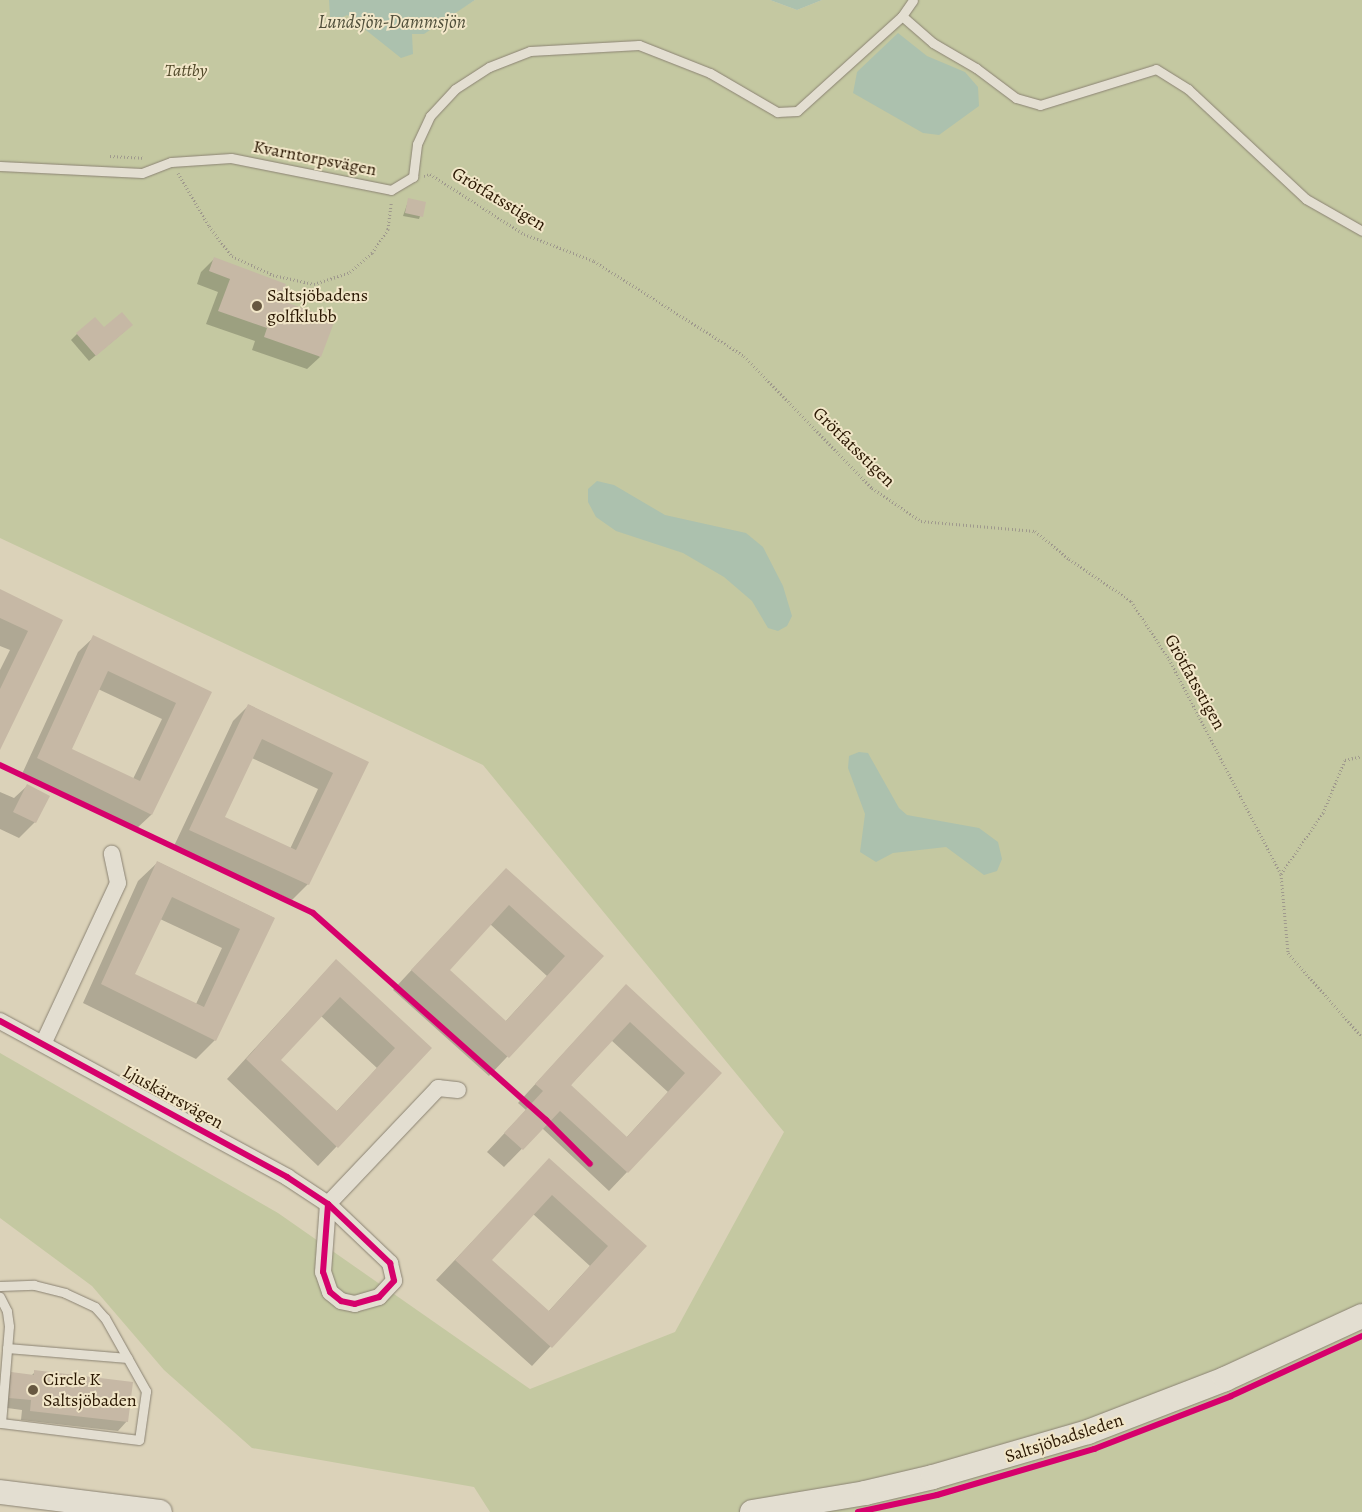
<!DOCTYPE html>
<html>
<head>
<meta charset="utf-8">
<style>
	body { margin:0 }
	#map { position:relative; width:1362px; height:1512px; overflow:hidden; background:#dbd2b9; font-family:Alegreya,serif }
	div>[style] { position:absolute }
	.green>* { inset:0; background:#c4c8a1 }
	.water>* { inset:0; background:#acc1ae }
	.shadow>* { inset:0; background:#0003 }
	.building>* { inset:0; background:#c6b8a5 }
	.path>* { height:3px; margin-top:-1.5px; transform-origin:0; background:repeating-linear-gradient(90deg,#9f998d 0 1px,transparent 0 3.5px) }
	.roads { filter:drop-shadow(0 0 1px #8b8373) drop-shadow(0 0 1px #8b8373) }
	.service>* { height:9px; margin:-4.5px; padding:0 4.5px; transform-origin:4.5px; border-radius:4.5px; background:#e3ded1 }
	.minor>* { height:16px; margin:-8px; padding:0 8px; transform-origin:8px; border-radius:8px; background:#e3ded1 }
	.secondary>* { height:24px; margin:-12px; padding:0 12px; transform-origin:12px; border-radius:12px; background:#e3ded1 }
	.cycleway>* { height:6px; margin:-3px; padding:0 3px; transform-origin:3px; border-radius:3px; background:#d6006c }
	.dots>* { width:14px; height:14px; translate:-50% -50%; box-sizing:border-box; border:2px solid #f1e6c8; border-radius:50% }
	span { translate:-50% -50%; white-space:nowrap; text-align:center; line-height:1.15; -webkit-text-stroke:4px #f1e6c8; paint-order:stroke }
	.park-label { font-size:18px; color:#52492a; font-style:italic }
	.street-label { font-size:18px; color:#291600 }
	.poi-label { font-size:18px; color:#291600 }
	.left { translate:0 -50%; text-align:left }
	.water-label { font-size:19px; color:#504f3b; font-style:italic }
</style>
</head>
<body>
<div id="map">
	<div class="green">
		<i style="clip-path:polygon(0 0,435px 0,436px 24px,475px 0,770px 0,797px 10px,822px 0,1362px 0,1362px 1512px,490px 1512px,474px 1487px,252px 1448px,164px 1370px,92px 1286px,0 1218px,0 1053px,278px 1213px,530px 1389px,675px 1332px,784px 1132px,483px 765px,0 538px)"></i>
	</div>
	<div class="water">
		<i style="clip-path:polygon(329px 0,475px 0,424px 34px,412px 34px,413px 54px,401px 58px,347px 15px,335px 21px,330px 17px)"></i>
		<i style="clip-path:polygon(770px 0,822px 0,797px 10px)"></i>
		<i style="clip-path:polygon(898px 33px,927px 56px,965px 72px,978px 87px,979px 106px,939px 135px,923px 133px,853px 93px,857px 72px)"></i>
		<i style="clip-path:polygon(597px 481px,614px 485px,665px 515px,746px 533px,763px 547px,783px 586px,792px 616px,787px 626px,778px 631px,768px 628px,752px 601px,724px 577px,683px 553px,616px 531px,596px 517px,588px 502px,588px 489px)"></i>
		<i style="clip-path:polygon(859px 752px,868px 753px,899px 808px,907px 815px,979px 828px,998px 842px,1002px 859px,997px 871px,984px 875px,946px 847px,893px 853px,876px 862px,860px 852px,865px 814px,848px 768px,849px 756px)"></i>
	</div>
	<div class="shadow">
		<i style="clip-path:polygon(409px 199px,425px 203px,419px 219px,403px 216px)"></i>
		<i style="clip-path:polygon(214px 259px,278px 301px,320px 357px,307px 369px,252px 350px,255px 341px,206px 324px,218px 292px,197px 284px,201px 272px)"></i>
		<i style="clip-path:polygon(104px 329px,125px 331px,89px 361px,71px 340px,77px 334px)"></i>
		<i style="clip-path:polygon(0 591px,61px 620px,0 745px,0 670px,10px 650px,0 646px)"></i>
		<i style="clip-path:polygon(evenodd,94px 637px,210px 693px,151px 815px,135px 830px,22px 774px,78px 652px,94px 637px,98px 689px,162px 719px,133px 779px,70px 749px,98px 689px)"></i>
		<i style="clip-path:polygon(evenodd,249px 705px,367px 762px,308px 884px,292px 900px,174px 846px,233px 721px,249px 705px,252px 758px,318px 789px,290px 849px,223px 817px,252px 758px)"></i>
		<i style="clip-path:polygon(27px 786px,35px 822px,19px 838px,0 829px,0 792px,14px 798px)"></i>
		<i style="clip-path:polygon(evenodd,158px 862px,274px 918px,215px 1040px,196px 1059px,83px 1003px,138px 881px,158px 862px,160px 919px,222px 948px,196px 1004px,134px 975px,160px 919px)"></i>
		<i style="clip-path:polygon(evenodd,487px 889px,602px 956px,489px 1076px,393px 990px,487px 889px,490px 924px,547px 976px,505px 1022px,448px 970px,490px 924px)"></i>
		<i style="clip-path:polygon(evenodd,336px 960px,430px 1048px,318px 1166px,227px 1079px,336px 960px,321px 1016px,377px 1068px,336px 1112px,280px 1060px,321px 1016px)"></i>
		<i style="clip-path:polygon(evenodd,626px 985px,720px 1074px,609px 1191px,542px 1128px,504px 1167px,487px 1152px,526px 1110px,518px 1103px,626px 985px,611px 1040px,668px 1092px,626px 1138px,570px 1086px,611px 1040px)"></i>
		<i style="clip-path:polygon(evenodd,549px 1160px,645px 1246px,532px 1366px,436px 1280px,549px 1160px,533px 1214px,590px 1266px,548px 1312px,491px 1260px,533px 1214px)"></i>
		<i style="clip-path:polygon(35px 1372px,127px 1421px,118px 1431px,21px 1420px,22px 1410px,0 1407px,2px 1383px,12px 1374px,31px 1376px)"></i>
	</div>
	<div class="building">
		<i style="clip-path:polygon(408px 198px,426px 202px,423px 217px,405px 213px)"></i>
		<i style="clip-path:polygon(214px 257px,286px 284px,280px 300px,335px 320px,321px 357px,264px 337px,267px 328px,218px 311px,230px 279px,209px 271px)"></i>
		<i style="clip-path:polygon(122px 312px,133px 325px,96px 356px,76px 333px,95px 317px,104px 327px)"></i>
		<i style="clip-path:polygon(0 589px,63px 620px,0 750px,0 689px,28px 631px,0 618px)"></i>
		<i style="clip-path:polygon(evenodd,93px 635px,212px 692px,152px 815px,37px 758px,93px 635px,108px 671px,176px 703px,140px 781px,72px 749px,108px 671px)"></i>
		<i style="clip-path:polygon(evenodd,248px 704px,369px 762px,309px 885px,189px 830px,248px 704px,262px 739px,333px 773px,296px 850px,225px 817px,262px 739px)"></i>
		<i style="clip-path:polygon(27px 784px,50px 796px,36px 823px,13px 812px)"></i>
		<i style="clip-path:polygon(evenodd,157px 861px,275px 918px,216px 1041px,101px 984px,157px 861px,172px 897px,240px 929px,204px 1007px,135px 974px,172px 897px)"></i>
		<i style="clip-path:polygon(evenodd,506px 868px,604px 956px,509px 1058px,411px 970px,506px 868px,509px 905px,565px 956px,506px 1021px,450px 970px,509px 905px)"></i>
		<i style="clip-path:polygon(evenodd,336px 959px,432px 1048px,338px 1148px,246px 1059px,336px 959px,340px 997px,395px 1048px,337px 1111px,281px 1060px,340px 997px)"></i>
		<i style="clip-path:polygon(evenodd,626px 984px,722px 1073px,628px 1173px,560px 1111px,523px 1150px,504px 1133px,543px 1091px,535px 1084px,626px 984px,630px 1022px,685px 1073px,627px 1137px,571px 1085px,630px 1022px)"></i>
		<i style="clip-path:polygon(evenodd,549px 1158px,647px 1246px,552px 1348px,455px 1260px,549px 1158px,552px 1195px,608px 1246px,549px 1311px,492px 1260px,552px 1195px)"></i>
		<i style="clip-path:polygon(34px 1370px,133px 1382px,128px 1422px,30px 1411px,31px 1400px,9px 1398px,11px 1372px,34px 1375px)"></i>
	</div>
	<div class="path">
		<i style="left:110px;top:156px;width:33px;rotate:3deg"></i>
		<i style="left:178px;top:173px;width:61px;rotate:59.7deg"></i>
		<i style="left:209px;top:226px;width:38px;rotate:53deg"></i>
		<i style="left:232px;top:256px;width:45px;rotate:24.9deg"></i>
		<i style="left:273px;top:275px;width:42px;rotate:12.4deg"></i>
		<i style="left:314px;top:284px;width:38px;rotate:-18deg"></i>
		<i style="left:350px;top:272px;width:29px;rotate:-41deg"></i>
		<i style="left:372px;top:253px;width:29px;rotate:-56deg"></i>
		<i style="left:388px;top:229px;width:26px;rotate:-83deg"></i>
		<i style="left:424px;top:176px;width:6px;rotate:-18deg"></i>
		<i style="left:430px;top:174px;width:112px;rotate:32.6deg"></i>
		<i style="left:524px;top:234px;width:75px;rotate:21.1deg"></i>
		<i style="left:594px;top:261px;width:178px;rotate:32.3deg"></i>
		<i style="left:744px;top:356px;width:184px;rotate:45.9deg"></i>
		<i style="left:872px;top:488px;width:59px;rotate:34deg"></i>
		<i style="left:921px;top:521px;width:114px;rotate:5deg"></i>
		<i style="left:1035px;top:531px;width:44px;rotate:39.5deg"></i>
		<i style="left:1069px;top:559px;width:75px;rotate:34.1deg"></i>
		<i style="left:1131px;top:601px;width:69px;rotate:56.8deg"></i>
		<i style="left:1169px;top:659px;width:242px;rotate:62.5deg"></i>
		<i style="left:1281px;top:874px;width:79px;rotate:84.9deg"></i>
		<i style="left:1288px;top:953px;width:112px;rotate:48.6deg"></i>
		<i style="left:1281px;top:874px;width:74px;rotate:-55.5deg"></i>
		<i style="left:1323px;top:813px;width:57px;rotate:-67.5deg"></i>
		<i style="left:1345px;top:760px;width:17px;rotate:-13deg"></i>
	</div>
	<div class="roads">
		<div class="service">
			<i style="left:902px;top:16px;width:41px;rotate:41.1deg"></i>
			<i style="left:933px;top:43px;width:50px;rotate:30.2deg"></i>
			<i style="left:976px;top:68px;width:50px;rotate:36.9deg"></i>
			<i style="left:1016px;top:98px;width:25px;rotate:16deg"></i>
			<i style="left:1040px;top:105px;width:121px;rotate:-17.2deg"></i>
			<i style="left:1156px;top:69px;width:38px;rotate:32deg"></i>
			<i style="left:1188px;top:89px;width:161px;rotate:43deg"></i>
			<i style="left:1306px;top:199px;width:64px;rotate:29.7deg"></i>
			<i style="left:0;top:166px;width:142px;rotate:2.8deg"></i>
			<i style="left:142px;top:173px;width:31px;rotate:-21deg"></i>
			<i style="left:171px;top:162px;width:60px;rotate:-3.8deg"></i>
			<i style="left:231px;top:158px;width:163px;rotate:11.3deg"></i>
			<i style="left:391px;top:190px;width:26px;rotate:-31deg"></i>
			<i style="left:413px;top:177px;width:33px;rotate:-83deg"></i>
			<i style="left:417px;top:144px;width:31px;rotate:-65deg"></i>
			<i style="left:430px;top:116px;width:37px;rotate:-47deg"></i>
			<i style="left:455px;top:89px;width:40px;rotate:-32.9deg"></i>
			<i style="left:489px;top:67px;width:44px;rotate:-21.3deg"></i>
			<i style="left:530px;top:51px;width:109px;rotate:-3.2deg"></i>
			<i style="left:639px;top:45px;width:76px;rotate:21.5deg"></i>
			<i style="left:710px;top:73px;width:78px;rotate:30.2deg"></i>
			<i style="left:777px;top:112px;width:20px;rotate:-3deg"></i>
			<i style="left:797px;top:111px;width:142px;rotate:-42.1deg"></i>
			<i style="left:902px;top:16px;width:19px;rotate:-55deg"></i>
			<i style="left:0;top:1286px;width:34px;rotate:-2deg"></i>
			<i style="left:34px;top:1285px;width:32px;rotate:14deg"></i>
			<i style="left:65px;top:1293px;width:33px;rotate:25deg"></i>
			<i style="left:95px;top:1307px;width:15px;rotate:48deg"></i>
			<i style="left:105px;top:1318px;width:84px;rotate:60.7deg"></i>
			<i style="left:146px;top:1391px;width:49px;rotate:98.1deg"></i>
			<i style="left:139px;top:1440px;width:139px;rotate:-173deg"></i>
			<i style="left:1px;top:1423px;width:97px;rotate:-85.3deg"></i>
			<i style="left:9px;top:1326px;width:15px;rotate:-98deg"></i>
			<i style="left:7px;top:1311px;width:16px;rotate:-117deg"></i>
			<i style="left:7px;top:1348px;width:121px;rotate:4.7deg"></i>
		</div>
		<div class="minor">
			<i style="left:0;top:1021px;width:327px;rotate:28.5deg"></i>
			<i style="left:287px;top:1177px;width:49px;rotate:33.4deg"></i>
			<i style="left:328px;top:1204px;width:86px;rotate:43.6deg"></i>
			<i style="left:390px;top:1263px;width:18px;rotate:77deg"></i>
			<i style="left:394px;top:1281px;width:22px;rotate:133deg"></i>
			<i style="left:379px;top:1297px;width:25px;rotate:164deg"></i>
			<i style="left:355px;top:1304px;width:14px;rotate:-168deg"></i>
			<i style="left:341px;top:1301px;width:14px;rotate:-141deg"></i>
			<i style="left:330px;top:1292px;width:21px;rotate:-109deg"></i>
			<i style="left:323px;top:1272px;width:68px;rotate:-85.8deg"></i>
			<i style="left:44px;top:1042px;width:175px;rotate:-65deg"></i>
			<i style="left:118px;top:883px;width:30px;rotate:-102deg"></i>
			<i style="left:328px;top:1204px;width:160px;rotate:-46.5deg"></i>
			<i style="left:438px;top:1088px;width:20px;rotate:6deg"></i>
		</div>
		<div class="secondary">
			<i style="left:0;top:1492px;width:161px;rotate:7.1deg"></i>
			<i style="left:752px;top:1512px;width:115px;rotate:-9.5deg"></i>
			<i style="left:865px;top:1493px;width:70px;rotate:-13.2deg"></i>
			<i style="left:933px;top:1477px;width:161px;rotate:-16.2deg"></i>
			<i style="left:1088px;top:1432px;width:147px;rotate:-21.1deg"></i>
			<i style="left:1225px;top:1379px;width:151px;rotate:-24.7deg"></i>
		</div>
	</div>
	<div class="cycleway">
		<i style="left:0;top:765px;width:346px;rotate:25.3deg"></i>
		<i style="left:313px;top:913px;width:312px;rotate:41.6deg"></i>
		<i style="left:546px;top:1120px;width:62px;rotate:45deg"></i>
		<i style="left:0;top:1021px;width:327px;rotate:28.5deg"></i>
		<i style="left:287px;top:1177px;width:49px;rotate:33.4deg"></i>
		<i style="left:328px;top:1204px;width:86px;rotate:43.6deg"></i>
		<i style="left:390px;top:1263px;width:18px;rotate:77deg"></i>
		<i style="left:394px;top:1281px;width:22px;rotate:133deg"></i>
		<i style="left:379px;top:1297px;width:25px;rotate:164deg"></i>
		<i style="left:355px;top:1304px;width:14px;rotate:-168deg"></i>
		<i style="left:341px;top:1301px;width:14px;rotate:-141deg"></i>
		<i style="left:330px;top:1292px;width:21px;rotate:-109deg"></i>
		<i style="left:323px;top:1272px;width:68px;rotate:-85.8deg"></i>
		<i style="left:858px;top:1512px;width:81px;rotate:-12.1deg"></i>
		<i style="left:937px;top:1495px;width:164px;rotate:-16.3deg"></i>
		<i style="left:1094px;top:1449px;width:147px;rotate:-21.1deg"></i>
		<i style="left:1231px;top:1396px;width:144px;rotate:-24.6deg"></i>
	</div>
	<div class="dots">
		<i style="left:257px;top:306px;background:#675841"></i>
		<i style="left:33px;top:1390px;background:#675841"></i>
	</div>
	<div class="park-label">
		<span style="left:186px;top:70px">Tattby</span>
	</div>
	<div class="street-label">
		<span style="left:315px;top:158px;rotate:11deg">Kvarntorpsvägen</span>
		<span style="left:499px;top:199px;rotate:31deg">Grötfatsstigen</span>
		<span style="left:854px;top:447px;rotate:44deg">Grötfatsstigen</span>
		<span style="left:1195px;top:682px;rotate:61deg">Grötfatsstigen</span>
		<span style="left:173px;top:1097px;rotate:29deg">Ljuskärrsvägen</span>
		<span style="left:1064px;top:1438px;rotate:-18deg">Saltsjöbadsleden</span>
	</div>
	<div class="poi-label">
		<span class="left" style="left:267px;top:306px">Saltsjöbadens<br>golfklubb</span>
		<span class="left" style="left:43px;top:1390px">Circle K<br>Saltsjöbaden</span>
	</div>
	<div class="water-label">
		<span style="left:392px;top:23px">Lundsjön-Dammsjön</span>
	</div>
</div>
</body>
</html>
